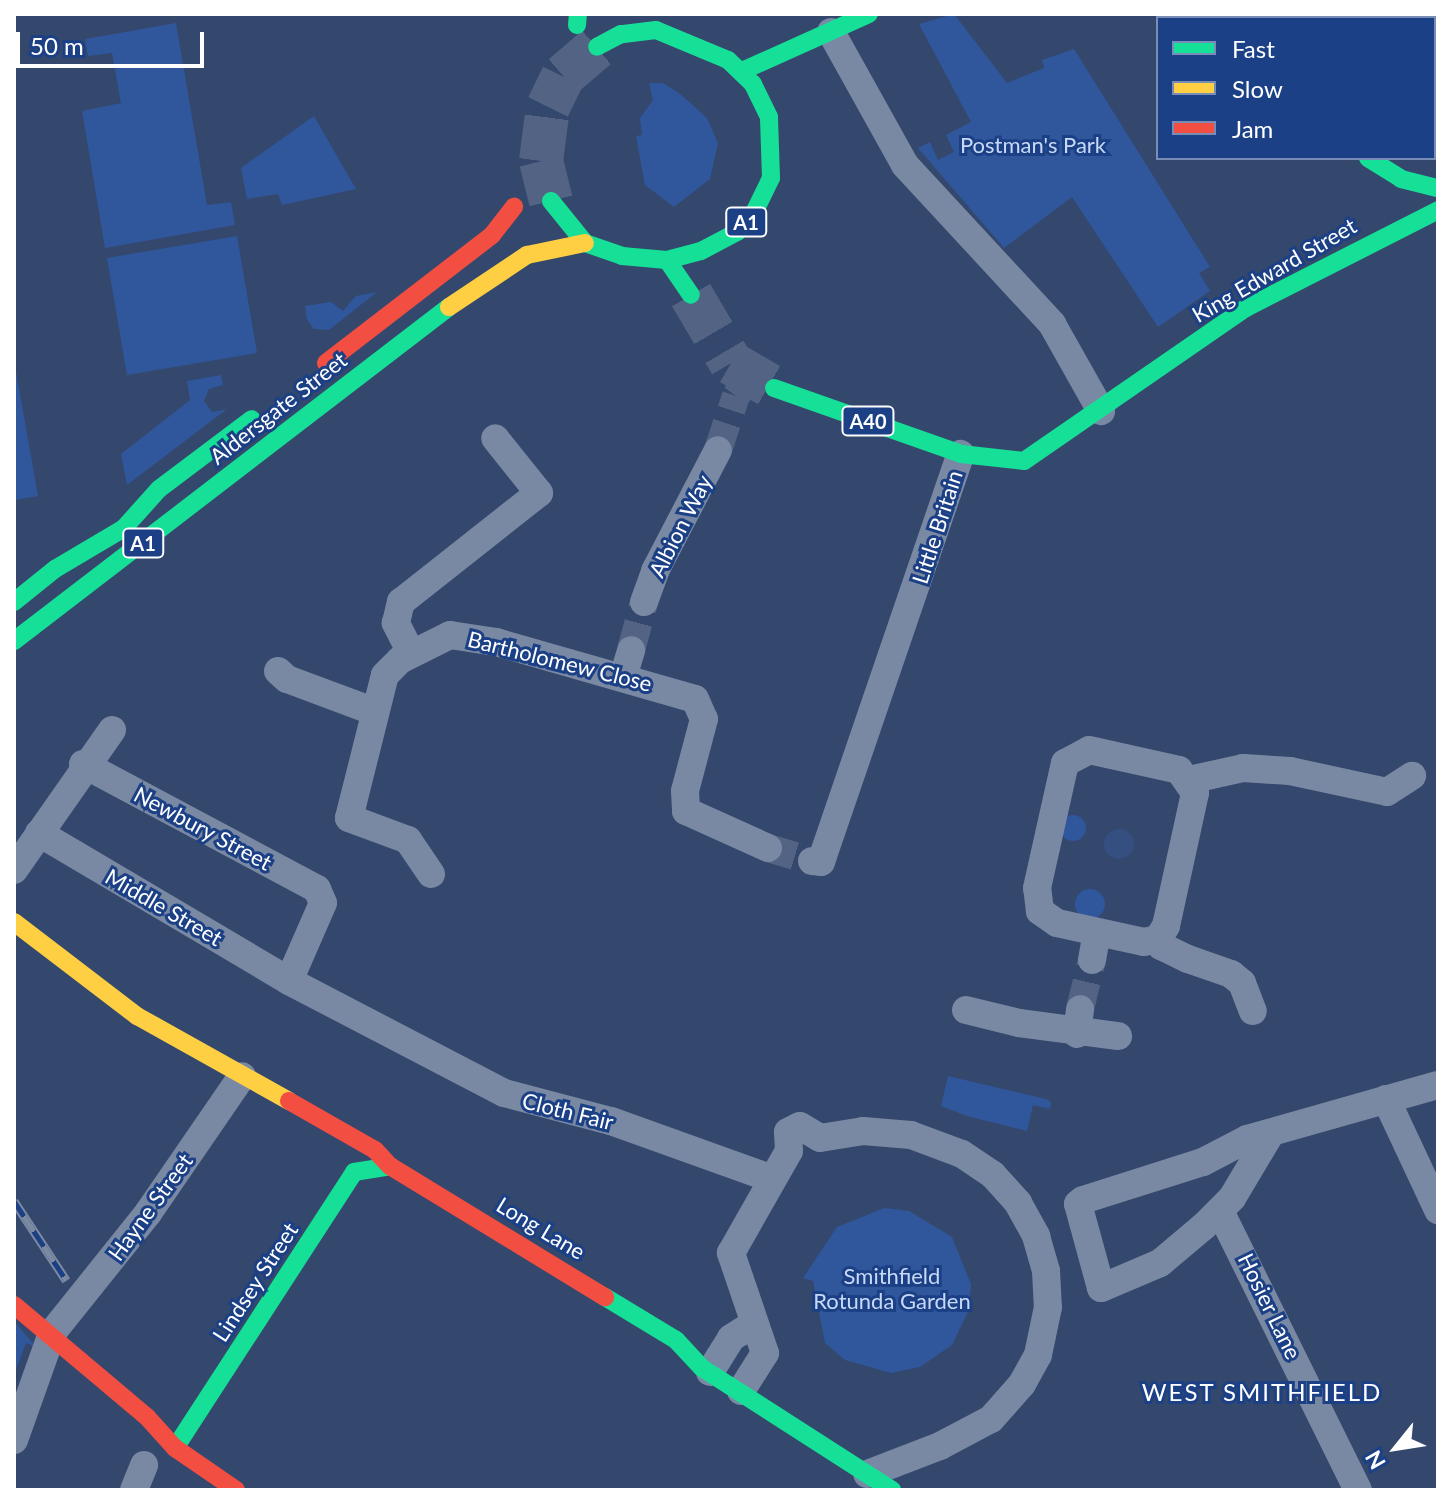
<!DOCTYPE html>
<html>
<head>
<meta charset="utf-8">
<style>
	body { margin:0 }
	#map { position:relative; width:1452px; height:1504px; overflow:hidden; background:#34486d; font-family:Lato,sans-serif }
	div>[style] { position:absolute }
	.green>* { inset:0; background:#30569c }
	.round { border-radius:50% }
	.water>* { inset:0; background:#354f81 }
	.street-tunnel>* { height:28px; margin-top:-14px; transform-origin:0; background:repeating-linear-gradient(90deg,#526383 0 28px,transparent 0 42px) }
	.primary-tunnel>* { height:44px; margin-top:-22px; transform-origin:0; background:repeating-linear-gradient(90deg,#526383 0 44px,transparent 0 66px) }
	.street>* { height:28px; margin:-14px; padding:0 14px; transform-origin:14px; border-radius:14px; background:#7a89a3 }
	.fast>* { height:18px; margin:-9px; padding:0 9px; transform-origin:9px; border-radius:9px; background:#16e098 }
	.slow>* { height:18px; margin:-9px; padding:0 9px; transform-origin:9px; border-radius:9px; background:#ffcf43 }
	.jam>* { height:18px; margin:-9px; padding:0 9px; transform-origin:9px; border-radius:9px; background:#f24e42 }
	.rail>* { height:9px; margin-top:-4.5px; transform-origin:0; background:repeating-linear-gradient(90deg,#1c4085 0 18px,#7b89a3 0 36px); box-sizing:border-box; border-block:2px solid #7b89a3 }
	span { translate:-50% -50%; white-space:nowrap; text-align:center; line-height:1.15; -webkit-text-stroke:6px #1c4085; paint-order:stroke }
	.shield-label span { padding:2px 6px; background:#1c4085; border:2px solid; border-radius:6px; -webkit-text-stroke-width:0 }
	.shield-label { font-size:20px; color:#fff; font-weight:700 }
	.park-label { font-size:22px; color:#c8d9f8 }
	.street-label { font-size:22px; color:#fff }
	.neighbourhood-label { font-size:24px; color:#fff; letter-spacing:2px }
	.frame { position:absolute; inset:0; border:16px solid #fff; pointer-events:none }
	.legend { position:absolute; left:1156px; top:16px; width:280px; height:144px; box-sizing:border-box; background:#1c4085; border:2px solid #778cb6; margin:0; padding:10px 14px; list-style:none; font-size:24px; color:#fff }
	.legend li { display:flex; align-items:center; gap:16px; height:40px }
	.legend b { width:40px; border:2px solid #778cb6 }
	.north { position:absolute; left:1356px; top:1408px; width:80px; height:80px; -webkit-text-stroke:6px #1c4085; paint-order:stroke; rotate:240deg; font-size:22px; font-weight:700; line-height:32px; text-align:center; color:#fff }
	.north::after { content:''; display:block; margin:auto; width:28px; height:36px; background:#fff; clip-path:polygon(50% 0,100% 100%,50% 72%,0 100%) }
	.scale { position:absolute; left:16px; top:32px; width:188px; height:36px; box-sizing:border-box; border:4px solid #fff; border-top:0; padding-left:10px; font-size:24px; line-height:28px; white-space:nowrap; color:#fff; -webkit-text-stroke:6px #1c4085; paint-order:stroke }
</style>
</head>
<body>
<div id="map">
	<div class="green">
		<i style="clip-path:polygon(954px 14px,1007px 83px,1044px 68px,1042px 60px,1074px 49px,1210px 267px,1199px 273px,1210px 291px,1158px 327px,1072px 197px,1004px 248px,918px 148px,930px 142px,938px 160px,954px 152px,946px 135px,971px 122px,919px 24px)"></i>
		<i style="clip-path:polygon(176px 23px,207px 205px,231px 202px,235px 225px,105px 248px,82px 111px,121px 103px,112px 53px,88px 56px,85px 39px)"></i>
		<i style="clip-path:polygon(649px 83px,663px 83px,680px 94px,707px 118px,718px 143px,710px 179px,674px 207px,645px 185px,636px 136px,642px 135px,640px 118px,653px 100px)"></i>
		<i style="clip-path:polygon(314px 116px,356px 189px,282px 205px,278px 194px,247px 199px,241px 168px)"></i>
		<i style="clip-path:polygon(237px 236px,257px 353px,127px 375px,107px 258px)"></i>
		<i style="clip-path:polygon(377px 292px,329px 330px,314px 329px,307px 320px,305px 306px,331px 302px,343px 311px,356px 296px)"></i>
		<i style="clip-path:polygon(14px 360px,38px 496px,14px 500px)"></i>
		<i style="clip-path:polygon(221px 375px,223px 385px,209px 389px,204px 401px,212px 412px,227px 409px,127px 485px,121px 454px,190px 400px,187px 381px)"></i>
		<i class="round" style="left:1060px;top:815px;width:26px;height:26px"></i>
		<i class="round" style="left:1075px;top:889px;width:30px;height:30px"></i>
		<i style="clip-path:polygon(948px 1076px,1046px 1099px,1051px 1102px,1050px 1109px,1033px 1105px,1027px 1131px,967px 1116px,941px 1106px)"></i>
		<i style="clip-path:polygon(884px 1208px,909px 1211px,952px 1237px,971px 1284px,969px 1310px,952px 1345px,920px 1367px,891px 1373px,845px 1360px,825px 1343px,813px 1281px,803px 1278px,837px 1227px)"></i>
		<i style="clip-path:polygon(14px 1321px,36px 1347px,26px 1343px,14px 1374px)"></i>
	</div>
	<div class="water">
		<i class="round" style="left:1104px;top:829px;width:30px;height:30px"></i>
	</div>
	<div class="street-tunnel">
		<i style="left:718px;top:450px;width:57px;rotate:-71.6deg"></i>
		<i style="left:736px;top:396px;width:24px;rotate:-55deg"></i>
		<i style="left:631px;top:650px;width:50px;rotate:-74.8deg"></i>
		<i style="left:768px;top:848px;width:46px;rotate:16.5deg"></i>
		<i style="left:1080px;top:1009px;width:50px;rotate:-76.2deg"></i>
	</div>
	<div class="primary-tunnel">
		<i style="left:551px;top:201px;width:41px;rotate:-104deg"></i>
		<i style="left:541px;top:161px;width:54px;rotate:-82.6deg"></i>
		<i style="left:548px;top:107px;width:34px;rotate:-64deg"></i>
		<i style="left:563px;top:76px;width:45px;rotate:-40.5deg"></i>
		<i style="left:691px;top:295px;width:79px;rotate:59.5deg"></i>
		<i style="left:731px;top:363px;width:50px;rotate:30.2deg"></i>
	</div>
	<div class="street">
		<i style="left:831px;top:32px;width:152px;rotate:60.9deg"></i>
		<i style="left:905px;top:165px;width:217px;rotate:47.2deg"></i>
		<i style="left:1052px;top:324px;width:100px;rotate:60.6deg"></i>
		<i style="left:644px;top:602px;width:33px;rotate:-70deg"></i>
		<i style="left:655px;top:571px;width:136px;rotate:-62.5deg"></i>
		<i style="left:411px;top:653px;width:34px;rotate:-117deg"></i>
		<i style="left:396px;top:623px;width:22px;rotate:-77deg"></i>
		<i style="left:401px;top:602px;width:176px;rotate:-38.3deg"></i>
		<i style="left:539px;top:493px;width:70px;rotate:-128.7deg"></i>
		<i style="left:278px;top:671px;width:12px;rotate:42deg"></i>
		<i style="left:287px;top:679px;width:92px;rotate:20.4deg"></i>
		<i style="left:623px;top:677px;width:28px;rotate:-73deg"></i>
		<i style="left:1089px;top:750px;width:92px;rotate:12.5deg"></i>
		<i style="left:1179px;top:770px;width:28px;rotate:55deg"></i>
		<i style="left:1195px;top:793px;width:136px;rotate:102.3deg"></i>
		<i style="left:1166px;top:926px;width:15px;rotate:122deg"></i>
		<i style="left:1158px;top:939px;width:14px;rotate:168deg"></i>
		<i style="left:1144px;top:942px;width:89px;rotate:-167.7deg"></i>
		<i style="left:1057px;top:923px;width:21px;rotate:-145deg"></i>
		<i style="left:1040px;top:911px;width:23px;rotate:-97deg"></i>
		<i style="left:1037px;top:888px;width:128px;rotate:-77.4deg"></i>
		<i style="left:1065px;top:763px;width:27px;rotate:-28deg"></i>
		<i style="left:83px;top:764px;width:265px;rotate:28.1deg"></i>
		<i style="left:317px;top:889px;width:15px;rotate:67deg"></i>
		<i style="left:323px;top:903px;width:85px;rotate:113.6deg"></i>
		<i style="left:1189px;top:780px;width:55px;rotate:-12.5deg"></i>
		<i style="left:1243px;top:768px;width:47px;rotate:3.7deg"></i>
		<i style="left:1290px;top:771px;width:99px;rotate:12.2deg"></i>
		<i style="left:1387px;top:792px;width:30px;rotate:-33deg"></i>
		<i style="left:39px;top:833px;width:291px;rotate:30.6deg"></i>
		<i style="left:289px;top:981px;width:242px;rotate:27.5deg"></i>
		<i style="left:504px;top:1093px;width:111px;rotate:14.7deg"></i>
		<i style="left:611px;top:1121px;width:169px;rotate:19.7deg"></i>
		<i style="left:812px;top:861px;width:9px;rotate:6deg"></i>
		<i style="left:821px;top:862px;width:6px;rotate:-72deg"></i>
		<i style="left:823px;top:856px;width:425px;rotate:-71.1deg"></i>
		<i style="left:14px;top:870px;width:171px;rotate:-55deg"></i>
		<i style="left:431px;top:874px;width:41px;rotate:-124.1deg"></i>
		<i style="left:408px;top:840px;width:63px;rotate:-159.6deg"></i>
		<i style="left:349px;top:818px;width:147px;rotate:-75.9deg"></i>
		<i style="left:385px;top:675px;width:21px;rotate:-45deg"></i>
		<i style="left:400px;top:660px;width:56px;rotate:-26.6deg"></i>
		<i style="left:450px;top:635px;width:47px;rotate:8.7deg"></i>
		<i style="left:496px;top:642px;width:207px;rotate:16deg"></i>
		<i style="left:695px;top:699px;width:22px;rotate:66deg"></i>
		<i style="left:704px;top:719px;width:74px;rotate:104.8deg"></i>
		<i style="left:685px;top:791px;width:20px;rotate:87deg"></i>
		<i style="left:686px;top:811px;width:90px;rotate:24.3deg"></i>
		<i style="left:1158px;top:939px;width:8px;rotate:67deg"></i>
		<i style="left:1161px;top:946px;width:30px;rotate:26deg"></i>
		<i style="left:1188px;top:959px;width:46px;rotate:19.2deg"></i>
		<i style="left:1231px;top:974px;width:14px;rotate:39deg"></i>
		<i style="left:1242px;top:983px;width:30px;rotate:69deg"></i>
		<i style="left:1092px;top:960px;width:28px;rotate:-80deg"></i>
		<i style="left:966px;top:1010px;width:55px;rotate:13.8deg"></i>
		<i style="left:1019px;top:1023px;width:100px;rotate:7.5deg"></i>
		<i style="left:1077px;top:1034px;width:25px;rotate:-83deg"></i>
		<i style="left:1386px;top:1099px;width:123px;rotate:64.9deg"></i>
		<i style="left:1269px;top:1136px;width:72px;rotate:120.8deg"></i>
		<i style="left:1232px;top:1198px;width:40px;rotate:135deg"></i>
		<i style="left:1204px;top:1226px;width:57px;rotate:139.9deg"></i>
		<i style="left:1160px;top:1263px;width:64px;rotate:157deg"></i>
		<i style="left:1101px;top:1288px;width:87px;rotate:-105.3deg"></i>
		<i style="left:1078px;top:1204px;width:6px;rotate:-39deg"></i>
		<i style="left:1083px;top:1200px;width:126px;rotate:-17.6deg"></i>
		<i style="left:1203px;top:1162px;width:50px;rotate:-27.6deg"></i>
		<i style="left:1247px;top:1139px;width:198px;rotate:-15.8deg"></i>
		<i style="left:1220px;top:1211px;width:311px;rotate:63.7deg"></i>
		<i style="left:710px;top:1372px;width:40px;rotate:-58deg"></i>
		<i style="left:731px;top:1338px;width:26px;rotate:-32deg"></i>
		<i style="left:741px;top:1391px;width:45px;rotate:-57.7deg"></i>
		<i style="left:765px;top:1353px;width:106px;rotate:-108.8deg"></i>
		<i style="left:731px;top:1253px;width:117px;rotate:-60.4deg"></i>
		<i style="left:789px;top:1151px;width:19px;rotate:-93deg"></i>
		<i style="left:788px;top:1132px;width:13px;rotate:-27deg"></i>
		<i style="left:800px;top:1126px;width:23px;rotate:31deg"></i>
		<i style="left:820px;top:1138px;width:44px;rotate:-9.2deg"></i>
		<i style="left:863px;top:1131px;width:48px;rotate:4.8deg"></i>
		<i style="left:911px;top:1135px;width:54px;rotate:20.4deg"></i>
		<i style="left:962px;top:1154px;width:37px;rotate:34deg"></i>
		<i style="left:993px;top:1175px;width:38px;rotate:48deg"></i>
		<i style="left:1018px;top:1203px;width:38px;rotate:61deg"></i>
		<i style="left:1036px;top:1236px;width:36px;rotate:74deg"></i>
		<i style="left:1046px;top:1271px;width:36px;rotate:87deg"></i>
		<i style="left:1048px;top:1307px;width:49px;rotate:101.8deg"></i>
		<i style="left:1038px;top:1355px;width:33px;rotate:119deg"></i>
		<i style="left:1022px;top:1384px;width:47px;rotate:131.5deg"></i>
		<i style="left:991px;top:1419px;width:58px;rotate:152.1deg"></i>
		<i style="left:940px;top:1446px;width:78px;rotate:159deg"></i>
		<i style="left:14px;top:1440px;width:114px;rotate:-70.4deg"></i>
		<i style="left:52px;top:1333px;width:154px;rotate:-51.3deg"></i>
		<i style="left:148px;top:1213px;width:166px;rotate:-55.5deg"></i>
		<i style="left:134px;top:1490px;width:27px;rotate:-68deg"></i>
	</div>
	<div class="fast">
		<i style="left:577px;top:25px;width:11px;rotate:-85deg"></i>
		<i style="left:742px;top:71px;width:139px;rotate:-24.2deg"></i>
		<i style="left:1368px;top:158px;width:39px;rotate:32deg"></i>
		<i style="left:1401px;top:179px;width:38px;rotate:14deg"></i>
		<i style="left:551px;top:201px;width:54px;rotate:51deg"></i>
		<i style="left:585px;top:243px;width:39px;rotate:19deg"></i>
		<i style="left:622px;top:256px;width:45px;rotate:5.1deg"></i>
		<i style="left:667px;top:260px;width:35px;rotate:-15deg"></i>
		<i style="left:701px;top:251px;width:41px;rotate:-27.8deg"></i>
		<i style="left:737px;top:232px;width:23px;rotate:-47deg"></i>
		<i style="left:753px;top:215px;width:41px;rotate:-64.1deg"></i>
		<i style="left:771px;top:178px;width:61px;rotate:-91.9deg"></i>
		<i style="left:769px;top:117px;width:37px;rotate:-116deg"></i>
		<i style="left:753px;top:84px;width:35px;rotate:-136deg"></i>
		<i style="left:728px;top:60px;width:78px;rotate:-157.4deg"></i>
		<i style="left:656px;top:30px;width:35px;rotate:173deg"></i>
		<i style="left:621px;top:34px;width:27px;rotate:152deg"></i>
		<i style="left:667px;top:260px;width:42px;rotate:55.6deg"></i>
		<i style="left:774px;top:388px;width:198px;rotate:19.4deg"></i>
		<i style="left:961px;top:454px;width:63px;rotate:6.3deg"></i>
		<i style="left:1024px;top:461px;width:270px;rotate:-34.6deg"></i>
		<i style="left:1246px;top:308px;width:216px;rotate:-27deg"></i>
		<i style="left:14px;top:602px;width:53px;rotate:-38.8deg"></i>
		<i style="left:55px;top:569px;width:80px;rotate:-30.7deg"></i>
		<i style="left:124px;top:528px;width:52px;rotate:-48.1deg"></i>
		<i style="left:159px;top:489px;width:116px;rotate:-37deg"></i>
		<i style="left:14px;top:641px;width:548px;rotate:-37.52deg"></i>
		<i style="left:605px;top:1297px;width:83px;rotate:31.2deg"></i>
		<i style="left:676px;top:1340px;width:38px;rotate:47deg"></i>
		<i style="left:702px;top:1368px;width:226px;rotate:32.7deg"></i>
		<i style="left:175px;top:1448px;width:329px;rotate:-57deg"></i>
		<i style="left:354px;top:1172px;width:36px;rotate:-9deg"></i>
	</div>
	<div class="slow">
		<i style="left:1298px;top:14px;width:4px;rotate:63deg"></i>
		<i style="left:449px;top:307px;width:94px;rotate:-33.7deg"></i>
		<i style="left:527px;top:255px;width:59px;rotate:-11.7deg"></i>
		<i style="left:14px;top:922px;width:155px;rotate:37.4deg"></i>
		<i style="left:137px;top:1016px;width:174px;rotate:29.2deg"></i>
	</div>
	<div class="jam">
		<i style="left:326px;top:363px;width:210px;rotate:-37.6deg"></i>
		<i style="left:492px;top:235px;width:36px;rotate:-52deg"></i>
		<i style="left:289px;top:1101px;width:99px;rotate:29.7deg"></i>
		<i style="left:375px;top:1150px;width:22px;rotate:47deg"></i>
		<i style="left:390px;top:1166px;width:252px;rotate:31.4deg"></i>
		<i style="left:14px;top:1305px;width:174px;rotate:40.1deg"></i>
		<i style="left:147px;top:1417px;width:42px;rotate:47.9deg"></i>
		<i style="left:175px;top:1448px;width:74px;rotate:34.5deg"></i>
	</div>
	<div class="rail">
		<i style="left:14px;top:1201px;width:95px;rotate:56.6deg"></i>
	</div>
	<div class="shield-label">
		<span style="left:746px;top:222px">A1</span>
		<span style="left:868px;top:421px">A40</span>
		<span style="left:143px;top:543px">A1</span>
	</div>
	<div class="park-label">
		<span style="left:1033px;top:145px">Postman's Park</span>
		<span style="left:892px;top:1288px">Smithfield<br>Rotunda Garden</span>
	</div>
	<div class="street-label">
		<span style="left:1274px;top:270px;rotate:-30deg">King Edward Street</span>
		<span style="left:278px;top:408px;rotate:-38deg">Aldersgate Street</span>
		<span style="left:680px;top:526px;rotate:-63deg">Albion Way</span>
		<span style="left:937px;top:527px;rotate:-72deg">Little Britain</span>
		<span style="left:560px;top:661px;rotate:14deg">Bartholomew Close</span>
		<span style="left:203px;top:828px;rotate:28deg">Newbury Street</span>
		<span style="left:164px;top:907px;rotate:30deg">Middle Street</span>
		<span style="left:568px;top:1111px;rotate:14deg">Cloth Fair</span>
		<span style="left:150px;top:1207px;rotate:-54deg">Hayne Street</span>
		<span style="left:541px;top:1228px;rotate:31deg">Long Lane</span>
		<span style="left:255px;top:1282px;rotate:-57deg">Lindsey Street</span>
		<span style="left:1270px;top:1306px;rotate:64deg">Hosier Lane</span>
	</div>
	<div class="neighbourhood-label">
		<span style="left:1262px;top:1392px">WEST SMITHFIELD</span>
	</div>
	<div class="frame"></div>
	<ul class="legend">
	<li><b style="height:10px;background:#16e098"></b>Fast</li>
	<li><b style="height:10px;background:#ffcf43"></b>Slow</li>
	<li><b style="height:10px;background:#f24e42"></b>Jam</li>
	</ul>
	<div class="north">N</div>
	<div class="scale">50 m</div>
</div>
</body>
</html>
